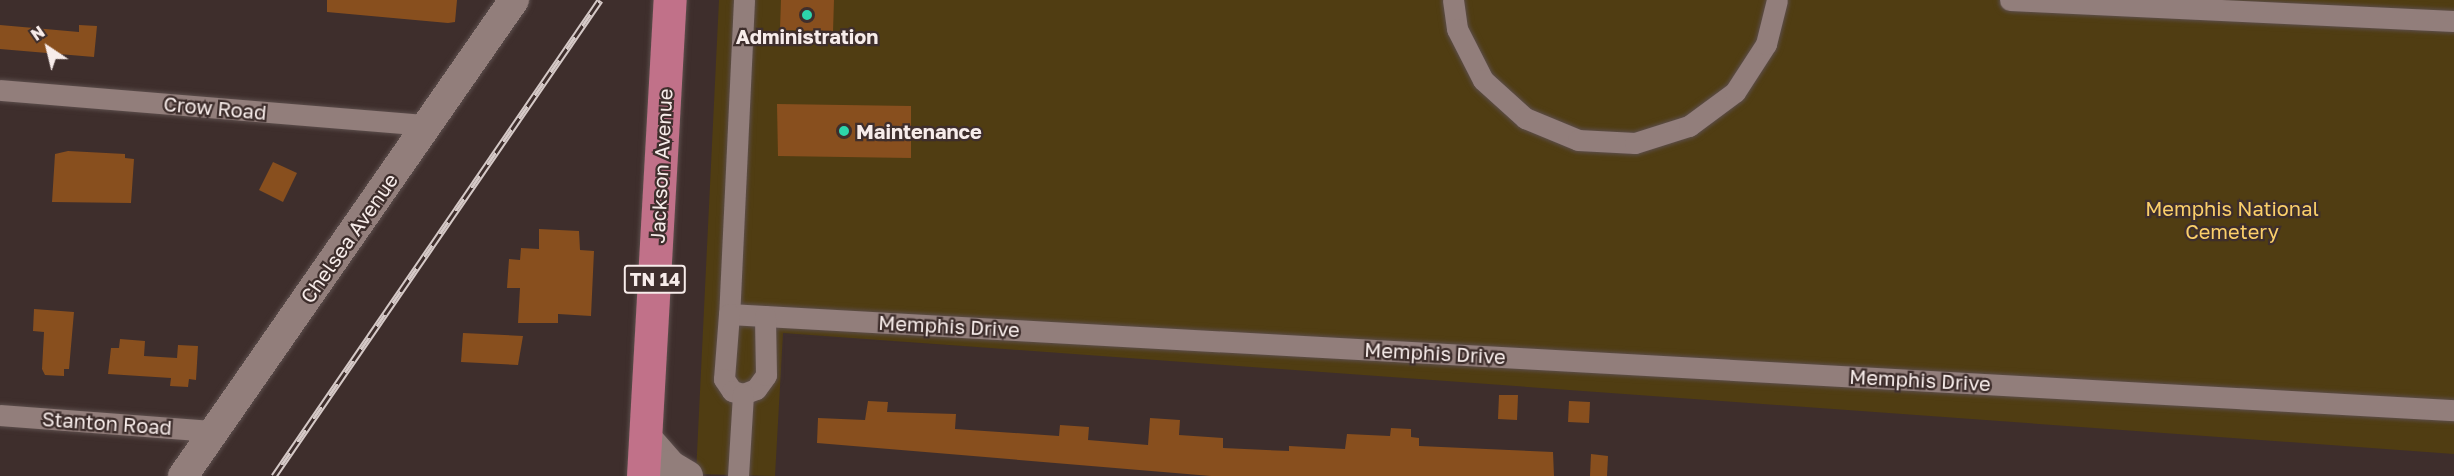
<!DOCTYPE html>
<html>
<head>
<meta charset="utf-8">
<style>
	body { margin:0 }
	#map { position:relative; width:2454px; height:476px; overflow:hidden; background:#3e2e2c; font-family:"Golos Text",sans-serif }
	div>[style] { position:absolute }
	.green>* { inset:0; background:#503d12 }
	.building>* { inset:0; background:#884f1e }
	.roads { filter:drop-shadow(0 0 2px #5c4e4c) drop-shadow(0 0 2px #5c4e4c) }
	.street>* { height:21px; margin:-10.5px; padding:0 10.5px; transform-origin:10.5px; border-radius:10.5px; background:#927e7b }
	.secondary>* { height:30px; margin:-15px; padding:0 15px; transform-origin:15px; border-radius:15px; background:#927e7b }
	.primary>* { height:33px; margin:-16.5px; padding:0 16.5px; transform-origin:16.5px; border-radius:16.5px; background:#c17189 }
	.rail>* { height:7px; margin-top:-3.5px; transform-origin:0; background:repeating-linear-gradient(90deg,#3e2e2c 0 14px,#d5c9c7 0 28px); box-sizing:border-box; border-block:2px solid #d5c9c7 }
	.dots>* { width:16px; height:16px; translate:-50% -50%; box-sizing:border-box; border:3px solid #3e2e2c; border-radius:50% }
	span { translate:-50% -50%; white-space:nowrap; text-align:center; line-height:1.15; -webkit-text-stroke:4.5px #3e2e2c; paint-order:stroke }
	.shield-label span { padding:2px 4px; background:#3e2e2c; border:2px solid; border-radius:4px; -webkit-text-stroke-width:0 }
	.shield-label { font-size:18px; color:#f7ecea; font-weight:700 }
	.poi-label { font-size:20px; color:#f7ecea; font-weight:700 }
	.left { translate:0 -50%; text-align:left }
	.street-label { font-size:20px; color:#f7ecea }
	.park-label { font-size:20px; color:#fbcf6a }
	.north { position:absolute; left:18px; top:18px; width:60px; height:60px; -webkit-text-stroke:4px #3e2e2c; paint-order:stroke; rotate:325deg; font-size:16px; font-weight:700; line-height:24px; text-align:center; color:#f7ecea }
	.north::after { content:''; display:block; margin:auto; width:21px; height:27px; background:#f7ecea; clip-path:polygon(50% 0,100% 100%,50% 72%,0 100%) }
</style>
</head>
<body>
<div id="map">
	<div class="green">
		<i style="clip-path:polygon(719px 0,2454px 0,2454px 454px,783px 333px,775px 476px,696px 474px)"></i>
	</div>
	<div class="building">
		<i style="clip-path:polygon(327px 0,457px 0,455px 22px,448px 23px,327px 12px)"></i>
		<i style="clip-path:polygon(781px 0,834px 0,833px 31px,780px 30px)"></i>
		<i style="clip-path:polygon(0 25px,79px 32px,79px 25px,97px 26px,94px 57px,0 49px)"></i>
		<i style="clip-path:polygon(777px 104px,911px 106px,911px 158px,778px 156px)"></i>
		<i style="clip-path:polygon(68px 151px,125px 154px,125px 158px,134px 159px,131px 203px,52px 202px,55px 154px)"></i>
		<i style="clip-path:polygon(273px 162px,297px 173px,283px 202px,259px 190px)"></i>
		<i style="clip-path:polygon(539px 229px,579px 231px,580px 250px,594px 251px,591px 316px,558px 314px,558px 323px,518px 323px,520px 288px,507px 288px,509px 259px,520px 260px,521px 248px,539px 249px)"></i>
		<i style="clip-path:polygon(34px 309px,74px 312px,69px 369px,64px 369px,64px 376px,45px 375px,42px 369px,44px 332px,33px 331px)"></i>
		<i style="clip-path:polygon(463px 333px,523px 336px,518px 365px,461px 362px)"></i>
		<i style="clip-path:polygon(120px 339px,145px 341px,144px 356px,177px 358px,178px 345px,198px 346px,196px 380px,189px 379px,188px 387px,170px 386px,171px 378px,108px 374px,111px 348px,119px 348px)"></i>
		<i style="clip-path:polygon(1499px 395px,1518px 395px,1517px 420px,1498px 419px)"></i>
		<i style="clip-path:polygon(868px 401px,888px 402px,887px 412px,956px 414px,955px 429px,1059px 436px,1060px 425px,1089px 427px,1088px 440px,1148px 445px,1150px 418px,1180px 420px,1179px 435px,1223px 438px,1223px 448px,1289px 451px,1289px 446px,1345px 449px,1347px 434px,1390px 436px,1391px 428px,1411px 429px,1411px 437px,1419px 438px,1419px 446px,1553px 452px,1554px 476px,1211px 476px,817px 443px,818px 418px,865px 420px)"></i>
		<i style="clip-path:polygon(1569px 401px,1590px 402px,1589px 423px,1568px 422px)"></i>
		<i style="clip-path:polygon(1591px 454px,1608px 456px,1607px 476px,1590px 476px)"></i>
	</div>
	<div class="roads">
		<div class="street">
			<i style="left:744px;top:0;width:314px;rotate:92.7deg"></i>
			<i style="left:729px;top:314px;width:1728px;rotate:3.19deg"></i>
			<i style="left:1453px;top:0;width:29px;rotate:82deg"></i>
			<i style="left:1457px;top:29px;width:57px;rotate:63deg"></i>
			<i style="left:1483px;top:80px;width:57px;rotate:42.1deg"></i>
			<i style="left:1525px;top:118px;width:57px;rotate:22.5deg"></i>
			<i style="left:1578px;top:140px;width:57px;rotate:3deg"></i>
			<i style="left:1635px;top:143px;width:57px;rotate:-17.5deg"></i>
			<i style="left:1689px;top:126px;width:57px;rotate:-36.5deg"></i>
			<i style="left:1735px;top:92px;width:57px;rotate:-57.1deg"></i>
			<i style="left:1766px;top:44px;width:45px;rotate:-76deg"></i>
			<i style="left:2010px;top:0;width:444px;rotate:2.7deg"></i>
			<i style="left:0;top:90px;width:430px;rotate:4.7deg"></i>
			<i style="left:729px;top:314px;width:65px;rotate:94.4deg"></i>
			<i style="left:724px;top:379px;width:14px;rotate:56deg"></i>
			<i style="left:732px;top:391px;width:11px;rotate:15deg"></i>
			<i style="left:743px;top:394px;width:14px;rotate:-21deg"></i>
			<i style="left:756px;top:389px;width:17px;rotate:-54deg"></i>
			<i style="left:766px;top:375px;width:59px;rotate:-91deg"></i>
			<i style="left:0;top:415px;width:215px;rotate:4.3deg"></i>
			<i style="left:738px;top:476px;width:82px;rotate:-86.5deg"></i>
		</div>
		<div class="secondary">
			<i style="left:646px;top:437px;width:37px;rotate:49deg"></i>
			<i style="left:670px;top:465px;width:21px;rotate:31deg"></i>
			<i style="left:183px;top:476px;width:580px;rotate:-55.19deg"></i>
		</div>
		<div class="primary">
			<i style="left:643px;top:476px;width:477px;rotate:-86.8deg"></i>
		</div>
	</div>
	<div class="rail">
		<i style="left:274px;top:476px;width:577px;rotate:-55.59deg"></i>
	</div>
	<div class="dots">
		<i style="left:807px;top:15px;background:#2dd5ab"></i>
		<i style="left:844px;top:131px;background:#2dd5ab"></i>
	</div>
	<div class="shield-label">
		<span style="left:655px;top:279px">TN 14</span>
	</div>
	<div class="poi-label">
		<span style="left:807px;top:36px">Administration</span>
		<span class="left" style="left:856px;top:131px">Maintenance</span>
	</div>
	<div class="street-label">
		<span style="left:215px;top:108px;rotate:5deg">Crow Road</span>
		<span style="left:661px;top:166px;rotate:-87deg">Jackson Avenue</span>
		<span style="left:349px;top:238px;rotate:-55deg">Chelsea Avenue</span>
		<span style="left:949px;top:326px;rotate:3deg">Memphis Drive</span>
		<span style="left:1435px;top:353px;rotate:3deg">Memphis Drive</span>
		<span style="left:1920px;top:380px;rotate:3deg">Memphis Drive</span>
		<span style="left:107px;top:423px;rotate:4deg">Stanton Road</span>
	</div>
	<div class="park-label">
		<span style="left:2232px;top:220px">Memphis National<br>Cemetery</span>
	</div>
	<div class="north">N</div>
</div>
</body>
</html>
